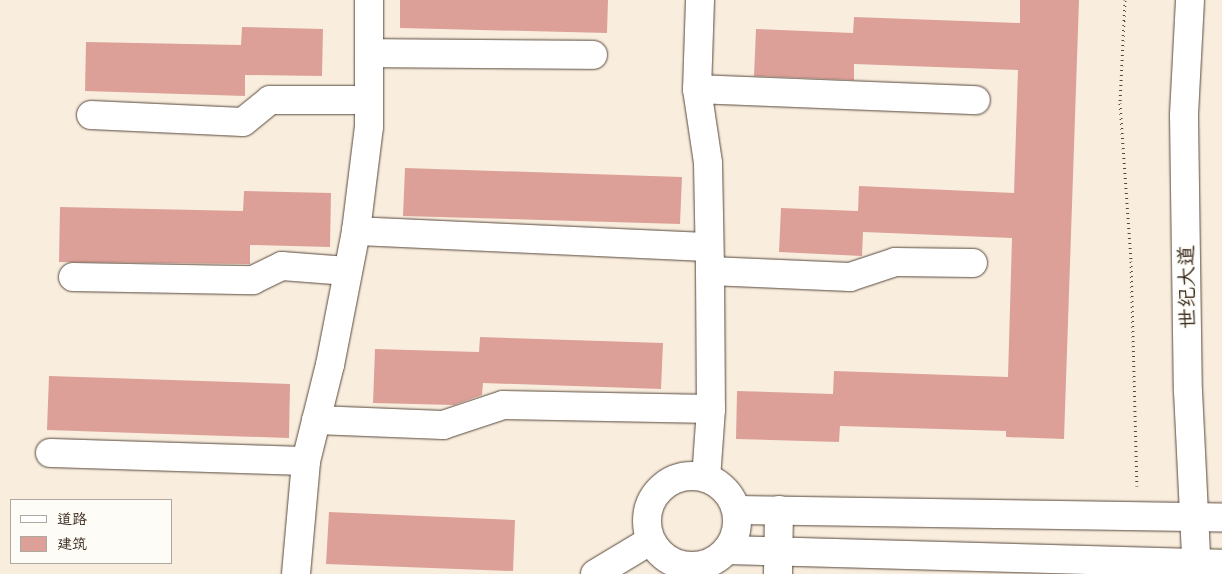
<!DOCTYPE html>
<html>
<head>
<meta charset="utf-8">
<style>
	body { margin:0 }
	#map { position:relative; width:1222px; height:574px; overflow:hidden; background:#f9eede; font-family:Caveat,"LXGW WenKai TC",sans-serif }
	div>[style] { position:absolute }
	.building>* { inset:0; background:#dca098 }
	.path>* { height:3px; margin-top:-1.5px; transform-origin:0; background:repeating-linear-gradient(90deg,#58473b 0 1px,transparent 0 5px) }
	.roads { filter:drop-shadow(0 0 1px #58473b) drop-shadow(0 0 1px #58473b) }
	.minor>* { height:28px; margin:-14px; padding:0 14px; transform-origin:14px; border-radius:14px; background:#fff }
	.minor>.ring { margin:-14px; padding:0; box-sizing:content-box; background:none; border:28px solid #fff; border-radius:50% }
	span { translate:-50% -50%; white-space:nowrap; text-align:center; line-height:1.15; -webkit-text-stroke:4px #fdfcf7; paint-order:stroke }
	.street-label { font-size:21px; color:#3b2a1e }
	.legend { position:absolute; left:10px; top:499px; width:162px; height:65px; box-sizing:border-box; background:#fdfcf7; border:1px solid #afa8a0; margin:0; padding:6px 9px; list-style:none; font-size:15px; color:#3b2a1e }
	.legend li { display:flex; align-items:center; gap:10px; height:25px }
	.legend b { width:25px; border:1px solid #afa8a0 }
</style>
</head>
<body>
<div id="map">
	<div class="building">
		<i style="clip-path:polygon(400px 0,608px 0,607px 33px,400px 28px)"></i>
		<i style="clip-path:polygon(1020px 0,1079px 0,1064px 439px,1006px 437px,1006px 431px,840px 426px,839px 442px,736px 439px,737px 391px,833px 394px,834px 371px,1008px 377px,1012px 238px,863px 232px,862px 256px,779px 252px,781px 208px,858px 211px,859px 186px,1014px 193px,1018px 70px,854px 64px,854px 80px,754px 76px,756px 29px,853px 33px,854px 17px,1020px 23px)"></i>
		<i style="clip-path:polygon(242px 27px,323px 29px,322px 76px,245px 75px,245px 96px,85px 91px,86px 42px,241px 45px)"></i>
		<i style="clip-path:polygon(405px 168px,682px 177px,680px 224px,403px 216px)"></i>
		<i style="clip-path:polygon(244px 191px,331px 193px,330px 247px,250px 245px,250px 264px,59px 262px,60px 207px,243px 211px)"></i>
		<i style="clip-path:polygon(480px 337px,663px 343px,661px 389px,483px 383px,482px 395px,454px 405px,373px 403px,375px 349px,479px 352px)"></i>
		<i style="clip-path:polygon(49px 376px,290px 384px,289px 438px,47px 430px)"></i>
		<i style="clip-path:polygon(329px 512px,515px 520px,513px 571px,326px 564px)"></i>
	</div>
	<div class="path">
		<i style="left:1125px;top:0;width:103px;rotate:92.8deg"></i>
		<i style="left:1120px;top:103px;width:158px;rotate:86deg"></i>
		<i style="left:1131px;top:261px;width:225px;rotate:88.5deg"></i>
	</div>
	<div class="roads">
		<div class="minor">
			<i style="left:700px;top:0;width:89px;rotate:91.9deg"></i>
			<i style="left:697px;top:89px;width:75px;rotate:81.5deg"></i>
			<i style="left:708px;top:163px;width:108px;rotate:88.9deg"></i>
			<i style="left:710px;top:271px;width:138px;rotate:89.6deg"></i>
			<i style="left:711px;top:409px;width:69px;rotate:94.1deg"></i>
			<i style="left:1190px;top:0;width:116px;rotate:93deg"></i>
			<i style="left:1184px;top:116px;width:275px;rotate:89.2deg"></i>
			<i style="left:1188px;top:391px;width:183px;rotate:87.2deg"></i>
			<i style="left:369px;top:53px;width:224px;rotate:0.5deg"></i>
			<i style="left:697px;top:89px;width:279px;rotate:2.3deg"></i>
			<i style="left:91px;top:115px;width:152px;rotate:2.6deg"></i>
			<i style="left:243px;top:122px;width:35px;rotate:-39deg"></i>
			<i style="left:270px;top:100px;width:99px"></i>
			<i style="left:356px;top:231px;width:353px;rotate:2.6deg"></i>
			<i style="left:710px;top:271px;width:140px;rotate:2.5deg"></i>
			<i style="left:850px;top:277px;width:47px;rotate:-18.4deg"></i>
			<i style="left:895px;top:262px;width:78px;rotate:0.7deg"></i>
			<i style="left:73px;top:277px;width:180px;rotate:1deg"></i>
			<i style="left:253px;top:280px;width:32px;rotate:-26deg"></i>
			<i style="left:282px;top:266px;width:65px;rotate:4.4deg"></i>
			<i style="left:316px;top:420px;width:127px;rotate:2.3deg"></i>
			<i style="left:443px;top:425px;width:63px;rotate:-18.4deg"></i>
			<i style="left:503px;top:405px;width:208px;rotate:1.1deg"></i>
			<i style="left:50px;top:453px;width:256px;rotate:1.8deg"></i>
			<i class="ring" style="left:647px;top:476px;width:62px;height:62px"></i>
			<i style="left:737px;top:510px;width:485px;rotate:0.9deg"></i>
			<i style="left:727px;top:550px;width:495px;rotate:1.6deg"></i>
			<i style="left:296px;top:574px;width:113px;rotate:-84.9deg"></i>
			<i style="left:306px;top:461px;width:99px;rotate:-76deg"></i>
			<i style="left:330px;top:365px;width:136px;rotate:-79deg"></i>
			<i style="left:356px;top:231px;width:105px;rotate:-82.9deg"></i>
			<i style="left:369px;top:127px;width:127px;rotate:-90deg"></i>
			<i style="left:595px;top:574px;width:64px;rotate:-31deg"></i>
			<i style="left:778px;top:574px;width:64px;rotate:-89.1deg"></i>
		</div>
	</div>
	<div class="street-label">
		<span style="left:1187px;top:287px;rotate:-91deg">世纪大道</span>
	</div>
	<ul class="legend">
	<li><b style="height:6px;background:#fff"></b>道路</li>
	<li><b style="height:14px;background:#dca098"></b>建筑</li>
	</ul>
</div>
</body>
</html>
